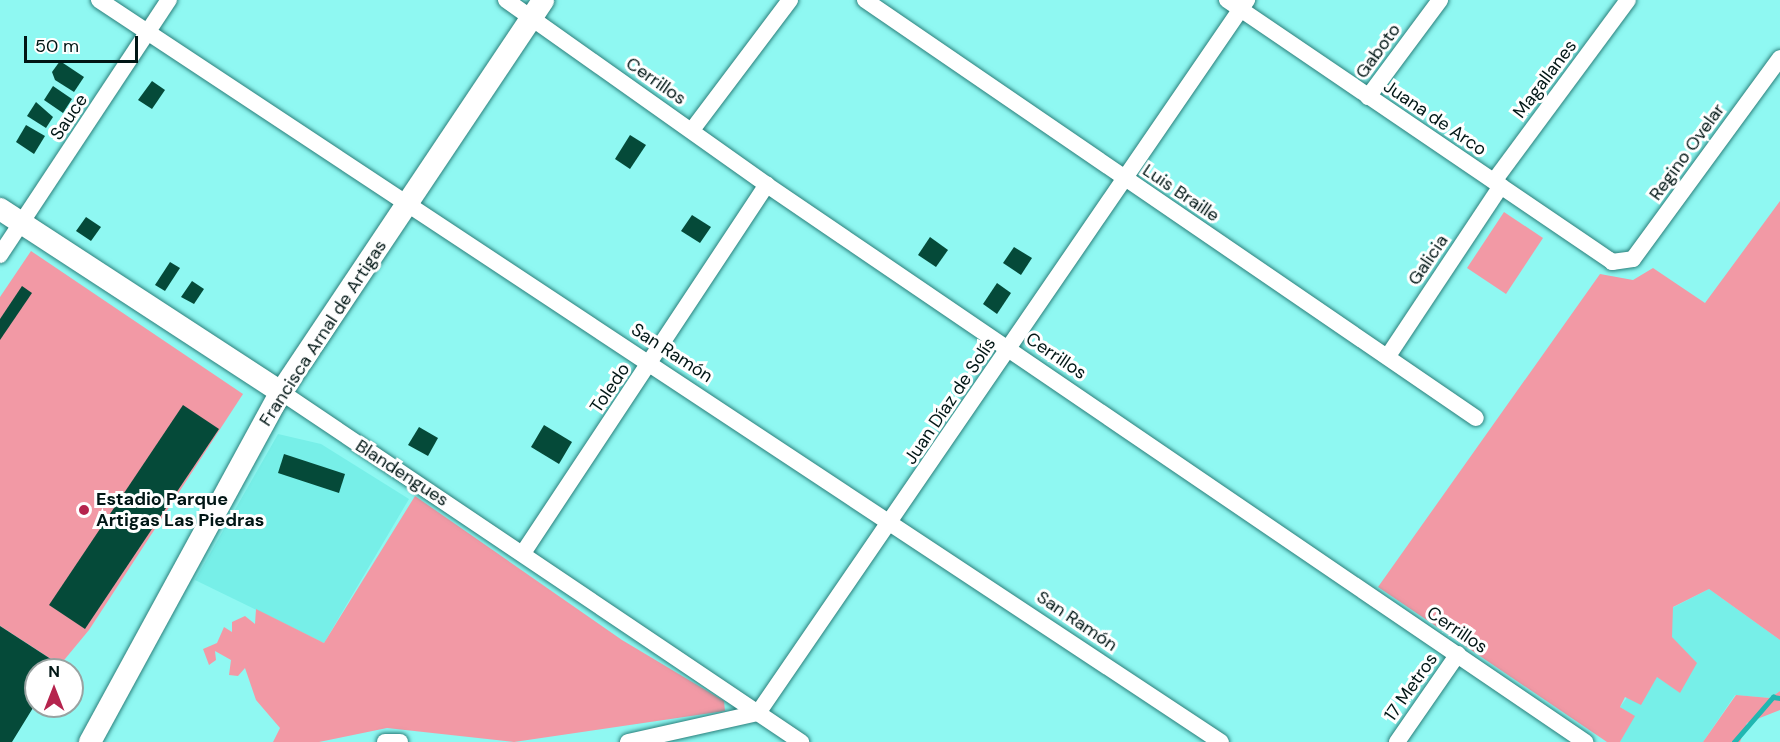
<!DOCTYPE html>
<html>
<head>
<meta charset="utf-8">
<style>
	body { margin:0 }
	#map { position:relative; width:1780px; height:742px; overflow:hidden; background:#8ff8f2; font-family:"DM Sans",sans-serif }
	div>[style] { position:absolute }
	.built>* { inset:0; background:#77efe8 }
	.green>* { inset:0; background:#f299a5 }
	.stream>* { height:4.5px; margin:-2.25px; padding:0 2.25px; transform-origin:2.25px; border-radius:2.25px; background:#21b7b1 }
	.building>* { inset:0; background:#054a39 }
	.roads { filter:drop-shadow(0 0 2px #2b7f7b) drop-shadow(0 0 2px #2b7f7b) }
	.street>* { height:16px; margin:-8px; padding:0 8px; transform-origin:8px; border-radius:8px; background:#fff }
	.secondary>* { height:22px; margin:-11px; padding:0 11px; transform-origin:11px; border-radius:11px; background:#fff }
	.dots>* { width:16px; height:16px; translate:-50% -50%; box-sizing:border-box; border:3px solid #fff; border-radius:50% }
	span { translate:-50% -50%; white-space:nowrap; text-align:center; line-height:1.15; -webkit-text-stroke:6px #fff; paint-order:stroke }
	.street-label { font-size:18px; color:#011615 }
	.poi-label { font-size:18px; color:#011615; font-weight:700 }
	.left { translate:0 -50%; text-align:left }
	.north { position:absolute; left:24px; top:658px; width:60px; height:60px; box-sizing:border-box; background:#fff; border:2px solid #99a2a1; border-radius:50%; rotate:0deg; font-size:16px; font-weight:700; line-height:24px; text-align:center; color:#011615 }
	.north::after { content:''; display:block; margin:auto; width:21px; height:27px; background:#b5244d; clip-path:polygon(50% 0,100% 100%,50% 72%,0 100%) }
	.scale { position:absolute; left:24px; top:36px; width:114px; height:27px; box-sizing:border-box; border:3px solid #011615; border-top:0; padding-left:8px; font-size:18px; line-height:21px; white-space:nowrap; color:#011615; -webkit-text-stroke:4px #fff; paint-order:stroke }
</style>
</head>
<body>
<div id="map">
	<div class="built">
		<i style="clip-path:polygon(278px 434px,321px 444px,409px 499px,324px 643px,195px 580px)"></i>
		<i style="clip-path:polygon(1709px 589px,1780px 640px,1780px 691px,1770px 698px,1735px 695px,1703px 742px,1620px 742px,1634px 716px,1620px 707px,1672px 637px,1672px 608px)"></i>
	</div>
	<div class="green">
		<i style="clip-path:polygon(1780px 201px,1780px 640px,1709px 589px,1673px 607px,1672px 637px,1697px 663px,1680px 693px,1657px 677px,1641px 705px,1625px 697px,1620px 707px,1635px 716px,1620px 742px,1607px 742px,1378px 587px,1600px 274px,1633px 280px,1653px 268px,1705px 303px)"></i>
		<i style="clip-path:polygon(1504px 212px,1543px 238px,1506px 294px,1467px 268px)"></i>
		<i style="clip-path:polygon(31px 251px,243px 394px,89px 630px,60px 665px,0 626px,0 297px)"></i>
		<i style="clip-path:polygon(415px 496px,622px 640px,724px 701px,725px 711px,514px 742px,387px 728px,319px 742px,273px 742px,280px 728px,256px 700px,245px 668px,238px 676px,229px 675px,231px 660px,215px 651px,216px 660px,209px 665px,203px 649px,217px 643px,224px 627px,232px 632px,232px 622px,245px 616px,255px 624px,256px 609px,324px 643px)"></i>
		<i style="clip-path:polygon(1780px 691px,1780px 710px,1747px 723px,1740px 742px,1703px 742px,1736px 695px,1770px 698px)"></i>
	</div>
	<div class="stream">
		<i style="left:1734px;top:742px;width:60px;rotate:-49.1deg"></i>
		<i style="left:1773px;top:697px;width:7px;rotate:8deg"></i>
	</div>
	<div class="building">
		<i style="clip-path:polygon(60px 61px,84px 77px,74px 92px,55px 80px,52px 72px)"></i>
		<i style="clip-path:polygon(152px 81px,165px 90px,152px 109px,138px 100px)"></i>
		<i style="clip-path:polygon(53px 86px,72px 99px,63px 113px,44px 100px)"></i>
		<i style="clip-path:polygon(36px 102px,53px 117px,46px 128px,27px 116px)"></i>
		<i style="clip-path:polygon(26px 125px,45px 136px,34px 154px,16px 142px)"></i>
		<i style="clip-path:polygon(630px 135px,646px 145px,630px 169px,615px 159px)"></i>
		<i style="clip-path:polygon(692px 215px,711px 227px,700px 243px,681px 231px)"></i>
		<i style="clip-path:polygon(86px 217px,101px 227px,91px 241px,76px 231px)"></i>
		<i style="clip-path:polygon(930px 237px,948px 250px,936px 267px,918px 255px)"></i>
		<i style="clip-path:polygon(1014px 247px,1032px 258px,1021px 275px,1003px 263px)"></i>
		<i style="clip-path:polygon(170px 262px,180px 268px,165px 291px,155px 285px)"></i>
		<i style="clip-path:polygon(192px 281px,204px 289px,194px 304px,181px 297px)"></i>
		<i style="clip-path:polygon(997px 283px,1011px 293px,997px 314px,983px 304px)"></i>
		<i style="clip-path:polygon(22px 286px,32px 293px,0 340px,0 319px)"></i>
		<i style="clip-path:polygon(183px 405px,219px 429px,85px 629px,49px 605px)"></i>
		<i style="clip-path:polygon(544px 425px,572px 442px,559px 464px,531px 447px)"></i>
		<i style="clip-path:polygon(419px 427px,438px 438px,428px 456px,408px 445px)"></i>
		<i style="clip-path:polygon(284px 454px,345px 474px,339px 493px,278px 473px)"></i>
		<i style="clip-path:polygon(0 626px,60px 665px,56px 670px,36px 670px,36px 703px,12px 742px,0 742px)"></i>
	</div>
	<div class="roads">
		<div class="street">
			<i style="left:99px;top:0;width:1345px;rotate:33.48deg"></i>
			<i style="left:506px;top:0;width:320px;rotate:35.3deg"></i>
			<i style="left:767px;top:185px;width:990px;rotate:34.25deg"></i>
			<i style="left:865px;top:0;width:740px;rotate:34.38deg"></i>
			<i style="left:1227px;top:0;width:466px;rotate:34.2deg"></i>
			<i style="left:1612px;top:262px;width:21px;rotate:-8deg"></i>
			<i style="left:1633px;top:259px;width:249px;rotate:-53.8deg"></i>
			<i style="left:1368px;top:97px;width:121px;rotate:-53.4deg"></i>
			<i style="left:692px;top:130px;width:163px;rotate:-53deg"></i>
			<i style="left:1494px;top:181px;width:225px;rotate:-53.5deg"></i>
			<i style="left:0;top:255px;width:306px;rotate:-56.5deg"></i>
			<i style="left:1388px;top:356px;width:204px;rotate:-56.4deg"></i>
			<i style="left:281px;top:392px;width:627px;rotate:33.94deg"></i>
			<i style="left:523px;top:553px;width:442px;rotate:-56.5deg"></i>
			<i style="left:385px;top:742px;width:15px"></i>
			<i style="left:628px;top:742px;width:133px;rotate:-12.6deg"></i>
			<i style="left:758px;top:713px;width:865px;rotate:-55.56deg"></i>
			<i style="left:1397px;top:742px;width:107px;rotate:-55.3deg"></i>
		</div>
		<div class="secondary">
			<i style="left:0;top:209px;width:335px;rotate:33.1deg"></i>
			<i style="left:90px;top:742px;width:399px;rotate:-61.4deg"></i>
			<i style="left:281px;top:392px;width:471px;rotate:-56.2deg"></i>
		</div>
	</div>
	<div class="dots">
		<i style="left:84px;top:510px;background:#b5244d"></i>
	</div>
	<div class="street-label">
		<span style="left:1378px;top:51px;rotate:-54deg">Gaboto</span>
		<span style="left:1545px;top:79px;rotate:-53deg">Magallanes</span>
		<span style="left:656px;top:81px;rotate:35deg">Cerrillos</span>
		<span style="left:69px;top:117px;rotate:-56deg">Sauce</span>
		<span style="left:1435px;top:118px;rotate:34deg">Juana de Arco</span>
		<span style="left:1687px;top:152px;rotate:-54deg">Regino Ovelar</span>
		<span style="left:1181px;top:193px;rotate:34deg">Luis Braille</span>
		<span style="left:1428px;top:260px;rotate:-56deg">Galicia</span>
		<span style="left:323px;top:333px;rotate:-57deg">Francisca Arnal de Artigas</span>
		<span style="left:672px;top:353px;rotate:33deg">San Ramón</span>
		<span style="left:1056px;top:356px;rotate:34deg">Cerrillos</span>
		<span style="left:610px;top:388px;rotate:-56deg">Toledo</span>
		<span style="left:950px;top:401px;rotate:-56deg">Juan Díaz de Solís</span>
		<span style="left:402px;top:473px;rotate:33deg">Blandengues</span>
		<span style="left:1077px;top:621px;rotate:34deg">San Ramón</span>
		<span style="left:1457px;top:630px;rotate:34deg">Cerrillos</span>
		<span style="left:1411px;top:687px;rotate:-55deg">17 Metros</span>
	</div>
	<div class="poi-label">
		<span class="left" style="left:96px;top:510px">Estadio Parque<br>Artigas Las Piedras</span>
	</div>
	<div class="north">N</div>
	<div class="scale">50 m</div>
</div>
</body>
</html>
